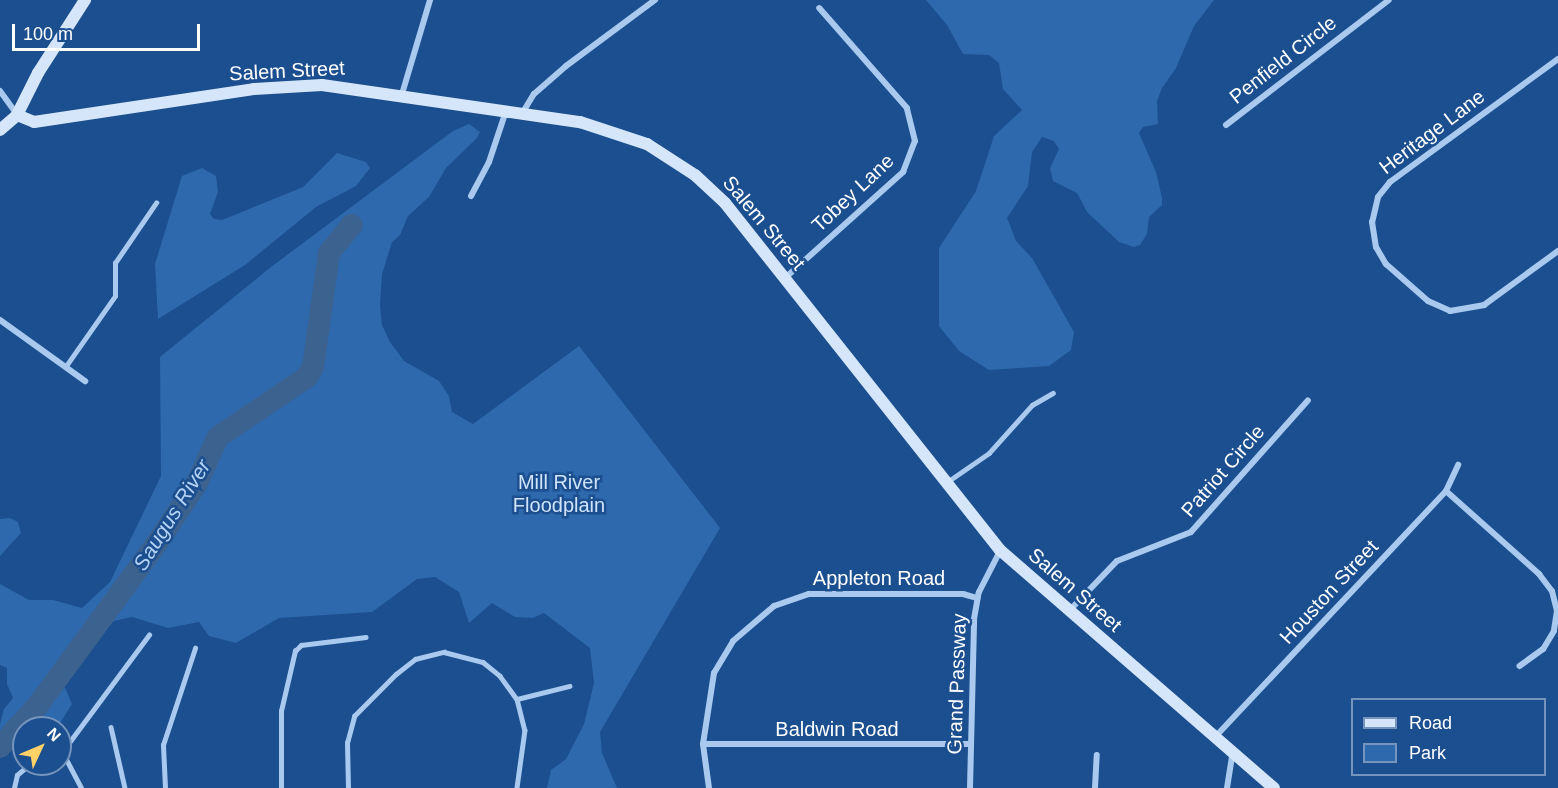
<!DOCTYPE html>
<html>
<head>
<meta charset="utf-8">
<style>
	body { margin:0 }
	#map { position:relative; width:1558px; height:788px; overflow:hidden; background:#1b4f8f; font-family:Helvetica,sans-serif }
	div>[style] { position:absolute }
	.green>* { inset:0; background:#2e69ad }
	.river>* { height:22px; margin:-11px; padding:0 11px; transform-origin:11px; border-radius:11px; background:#3c6290 }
	.service>* { height:4.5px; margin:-2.25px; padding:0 2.25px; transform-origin:2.25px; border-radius:2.25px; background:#a9c9ee }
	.minor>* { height:6px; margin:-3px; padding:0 3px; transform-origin:3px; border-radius:3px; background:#a9c9ee }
	.secondary>* { height:12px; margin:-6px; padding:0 6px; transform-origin:6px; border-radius:6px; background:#d6e6fa }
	span { translate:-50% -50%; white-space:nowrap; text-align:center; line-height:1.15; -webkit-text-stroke:5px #1b4f8f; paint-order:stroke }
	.street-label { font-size:20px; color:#fff }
	.park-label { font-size:20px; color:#cfe3fa }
	.water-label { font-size:21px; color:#b5d3f5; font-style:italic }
	.legend { position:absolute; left:1351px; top:698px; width:195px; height:78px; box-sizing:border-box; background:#1b4f8f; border:2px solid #7695bc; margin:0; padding:8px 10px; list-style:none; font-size:18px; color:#fff }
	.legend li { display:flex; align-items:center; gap:12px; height:30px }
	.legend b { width:30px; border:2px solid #7695bc }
	.north { position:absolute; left:12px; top:716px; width:60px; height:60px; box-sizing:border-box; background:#1b4f8f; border:2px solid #7695bc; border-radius:50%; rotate:46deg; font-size:16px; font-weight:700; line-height:24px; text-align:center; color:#fff }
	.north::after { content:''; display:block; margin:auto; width:21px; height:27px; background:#ffd166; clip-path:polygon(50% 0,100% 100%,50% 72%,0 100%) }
	.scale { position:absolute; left:12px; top:24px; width:188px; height:27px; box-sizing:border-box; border:3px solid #fff; border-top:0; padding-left:8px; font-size:18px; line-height:21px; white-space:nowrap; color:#fff; -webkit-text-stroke:4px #1b4f8f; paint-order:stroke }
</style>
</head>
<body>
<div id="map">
	<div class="green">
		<i style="clip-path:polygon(926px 0,1214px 0,1194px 26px,1176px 68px,1162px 88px,1157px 101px,1158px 124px,1143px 127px,1139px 133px,1156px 172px,1162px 198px,1162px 205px,1149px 217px,1147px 234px,1140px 245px,1134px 247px,1119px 242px,1087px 212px,1077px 193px,1053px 181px,1050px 168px,1059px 149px,1054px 141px,1042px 137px,1032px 152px,1028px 186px,1007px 218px,1016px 241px,1032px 258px,1074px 332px,1071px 350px,1049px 366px,989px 370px,959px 351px,939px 326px,939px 248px,976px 191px,994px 136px,1022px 110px,1003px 89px,999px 63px,989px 55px,963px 54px,947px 25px)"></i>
		<i style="clip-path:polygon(469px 124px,480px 132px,477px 138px,446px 168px,429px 197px,408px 216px,400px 235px,392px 242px,382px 274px,380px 305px,382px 325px,390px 342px,404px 361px,439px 381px,449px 396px,452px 412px,473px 424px,579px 346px,720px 528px,600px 732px,602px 753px,617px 788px,547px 788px,551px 770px,566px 759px,584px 724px,594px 683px,590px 648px,544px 613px,533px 618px,515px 617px,492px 603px,469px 623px,459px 592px,435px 577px,417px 579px,372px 612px,279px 618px,236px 643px,209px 636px,199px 622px,168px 628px,132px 617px,114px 621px,95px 637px,64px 685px,72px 704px,57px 728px,24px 728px,24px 736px,0 757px,0 724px,4px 709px,13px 698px,7px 684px,7px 668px,0 665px,0 584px,29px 600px,53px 600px,82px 608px,110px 582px,161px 476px,160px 357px,271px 267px,453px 131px)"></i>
		<i style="clip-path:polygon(337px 153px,366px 162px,370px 168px,356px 186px,316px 207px,245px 265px,158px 319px,155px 264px,182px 176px,202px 168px,216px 176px,218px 192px,210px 214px,214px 219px,222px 220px,303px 187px)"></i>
		<i style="clip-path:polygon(10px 518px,18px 522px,21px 533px,0 556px,0 519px)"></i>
	</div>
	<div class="river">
		<i style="left:0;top:747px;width:57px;rotate:-47.9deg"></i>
		<i style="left:38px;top:705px;width:201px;rotate:-53.7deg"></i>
		<i style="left:157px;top:543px;width:72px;rotate:-56.3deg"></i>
		<i style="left:197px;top:483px;width:51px;rotate:-65.5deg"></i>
		<i style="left:218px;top:437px;width:107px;rotate:-34deg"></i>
		<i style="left:307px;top:377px;width:12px;rotate:-59deg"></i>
		<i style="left:313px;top:367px;width:115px;rotate:-82deg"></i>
		<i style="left:329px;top:253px;width:36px;rotate:-51deg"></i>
	</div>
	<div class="service">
		<i style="left:66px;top:366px;width:85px;rotate:-55deg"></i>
		<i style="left:115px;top:296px;width:33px;rotate:-90deg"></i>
		<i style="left:115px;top:263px;width:73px;rotate:-55.7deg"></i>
		<i style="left:947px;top:482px;width:51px;rotate:-34.6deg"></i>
		<i style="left:989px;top:453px;width:64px;rotate:-48.1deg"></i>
		<i style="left:1032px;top:405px;width:24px;rotate:-30deg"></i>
		<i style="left:517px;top:699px;width:54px;rotate:-14deg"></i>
		<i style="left:111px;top:727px;width:63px;rotate:77.1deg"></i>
		<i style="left:14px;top:788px;width:13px;rotate:-77deg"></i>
		<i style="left:17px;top:775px;width:17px;rotate:-40deg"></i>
		<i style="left:81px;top:788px;width:41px;rotate:-117.8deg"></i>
		<i style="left:62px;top:752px;width:146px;rotate:-53.4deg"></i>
		<i style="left:165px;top:788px;width:43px;rotate:-92.7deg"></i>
		<i style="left:163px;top:745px;width:102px;rotate:-71.7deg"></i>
		<i style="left:281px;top:788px;width:77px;rotate:-90deg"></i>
		<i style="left:281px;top:711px;width:62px;rotate:-76.9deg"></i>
		<i style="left:295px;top:651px;width:8px;rotate:-45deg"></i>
		<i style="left:301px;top:645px;width:65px;rotate:-7deg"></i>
		<i style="left:348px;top:788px;width:45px;rotate:-91.3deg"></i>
		<i style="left:347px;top:743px;width:28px;rotate:-75deg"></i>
		<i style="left:354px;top:716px;width:59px;rotate:-45deg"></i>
		<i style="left:396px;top:674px;width:24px;rotate:-38deg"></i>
		<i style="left:415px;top:659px;width:30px;rotate:-14deg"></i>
		<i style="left:444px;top:652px;width:40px;rotate:14.4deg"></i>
		<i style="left:483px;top:662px;width:22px;rotate:39deg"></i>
		<i style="left:500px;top:676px;width:29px;rotate:54deg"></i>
		<i style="left:517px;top:699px;width:32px;rotate:76deg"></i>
		<i style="left:525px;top:730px;width:59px;rotate:97.9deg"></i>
	</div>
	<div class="minor">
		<i style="left:1558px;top:59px;width:208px;rotate:143.8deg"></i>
		<i style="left:1390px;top:182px;width:19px;rotate:129deg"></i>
		<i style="left:1378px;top:197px;width:26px;rotate:103deg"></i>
		<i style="left:1372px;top:222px;width:25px;rotate:81deg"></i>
		<i style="left:1376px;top:247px;width:20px;rotate:60deg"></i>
		<i style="left:1386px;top:264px;width:56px;rotate:41.4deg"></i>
		<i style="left:1428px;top:301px;width:24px;rotate:24deg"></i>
		<i style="left:1450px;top:311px;width:35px;rotate:-10deg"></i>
		<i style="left:1484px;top:305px;width:92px;rotate:-36.1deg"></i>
		<i style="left:0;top:91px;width:29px;rotate:54deg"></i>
		<i style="left:402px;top:94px;width:98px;rotate:-73.4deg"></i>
		<i style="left:523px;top:112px;width:21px;rotate:-59deg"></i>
		<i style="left:534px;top:94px;width:43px;rotate:-41.2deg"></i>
		<i style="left:566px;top:66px;width:111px;rotate:-36.6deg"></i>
		<i style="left:1226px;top:125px;width:205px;rotate:-37.5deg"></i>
		<i style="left:471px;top:196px;width:38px;rotate:-62deg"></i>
		<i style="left:489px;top:162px;width:54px;rotate:-71.6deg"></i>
		<i style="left:785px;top:278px;width:159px;rotate:-41.9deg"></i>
		<i style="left:903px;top:172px;width:33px;rotate:-69deg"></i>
		<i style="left:915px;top:141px;width:34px;rotate:-104deg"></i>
		<i style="left:907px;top:108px;width:133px;rotate:-131.3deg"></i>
		<i style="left:0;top:320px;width:105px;rotate:35.7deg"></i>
		<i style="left:1446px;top:491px;width:125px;rotate:41.7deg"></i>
		<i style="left:1539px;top:574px;width:21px;rotate:53deg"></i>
		<i style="left:1552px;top:591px;width:21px;rotate:76deg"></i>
		<i style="left:1557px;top:611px;width:20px;rotate:99deg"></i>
		<i style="left:1554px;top:631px;width:21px;rotate:121deg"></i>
		<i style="left:1543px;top:649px;width:29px;rotate:144deg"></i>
		<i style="left:1069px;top:611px;width:69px;rotate:-46.2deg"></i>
		<i style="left:1117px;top:561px;width:79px;rotate:-21.4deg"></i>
		<i style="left:1191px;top:532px;width:176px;rotate:-48.4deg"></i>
		<i style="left:1216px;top:736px;width:336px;rotate:-46.8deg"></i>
		<i style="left:1446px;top:491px;width:29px;rotate:-65deg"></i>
		<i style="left:703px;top:744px;width:268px"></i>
		<i style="left:709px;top:788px;width:44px;rotate:-97.8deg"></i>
		<i style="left:703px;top:744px;width:72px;rotate:-81.2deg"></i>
		<i style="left:714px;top:673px;width:37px;rotate:-59deg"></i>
		<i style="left:733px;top:641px;width:54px;rotate:-40.5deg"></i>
		<i style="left:774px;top:606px;width:37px;rotate:-19deg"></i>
		<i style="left:809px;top:594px;width:154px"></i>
		<i style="left:963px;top:594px;width:15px;rotate:16deg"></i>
		<i style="left:970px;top:788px;width:169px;rotate:-88.6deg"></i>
		<i style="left:974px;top:619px;width:27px;rotate:-80deg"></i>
		<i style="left:979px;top:592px;width:46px;rotate:-62.9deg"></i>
		<i style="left:1095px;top:788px;width:33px;rotate:-87deg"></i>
		<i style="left:1227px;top:788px;width:37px;rotate:-81deg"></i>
	</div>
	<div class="secondary">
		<i style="left:17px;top:115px;width:47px;rotate:-63.4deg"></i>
		<i style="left:38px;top:73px;width:87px;rotate:-57.2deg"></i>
		<i style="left:0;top:130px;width:23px;rotate:-41deg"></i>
		<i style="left:17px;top:115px;width:18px;rotate:22deg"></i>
		<i style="left:34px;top:122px;width:222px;rotate:-8.5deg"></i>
		<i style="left:254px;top:89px;width:68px;rotate:-3.4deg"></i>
		<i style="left:322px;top:85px;width:261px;rotate:8.2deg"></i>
		<i style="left:580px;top:122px;width:71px;rotate:18.2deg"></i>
		<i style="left:647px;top:144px;width:57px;rotate:32.9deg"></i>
		<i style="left:695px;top:175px;width:41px;rotate:43deg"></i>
		<i style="left:725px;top:203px;width:443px;rotate:51.6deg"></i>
		<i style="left:1000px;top:550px;width:363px;rotate:41deg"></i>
	</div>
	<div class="street-label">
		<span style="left:1283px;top:60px;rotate:-38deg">Penfield Circle</span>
		<span style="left:287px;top:71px;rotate:-3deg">Salem Street</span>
		<span style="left:1432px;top:132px;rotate:-37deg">Heritage Lane</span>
		<span style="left:853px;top:193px;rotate:-43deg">Tobey Lane</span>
		<span style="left:764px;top:223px;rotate:50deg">Salem Street</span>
		<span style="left:1223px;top:471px;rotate:-49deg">Patriot Circle</span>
		<span style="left:879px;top:578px">Appleton Road</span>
		<span style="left:1075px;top:590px;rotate:41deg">Salem Street</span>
		<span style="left:1329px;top:592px;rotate:-47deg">Houston Street</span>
		<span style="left:957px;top:684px;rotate:-88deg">Grand Passway</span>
		<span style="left:837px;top:729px">Baldwin Road</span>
	</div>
	<div class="park-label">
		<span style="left:559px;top:494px">Mill River<br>Floodplain</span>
	</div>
	<div class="water-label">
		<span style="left:172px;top:515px;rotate:-58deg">Saugus River</span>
	</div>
	<ul class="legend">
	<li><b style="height:8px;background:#d6e6fa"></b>Road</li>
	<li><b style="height:16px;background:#2e69ad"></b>Park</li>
	</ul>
	<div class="north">N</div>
	<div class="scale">100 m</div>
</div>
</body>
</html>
